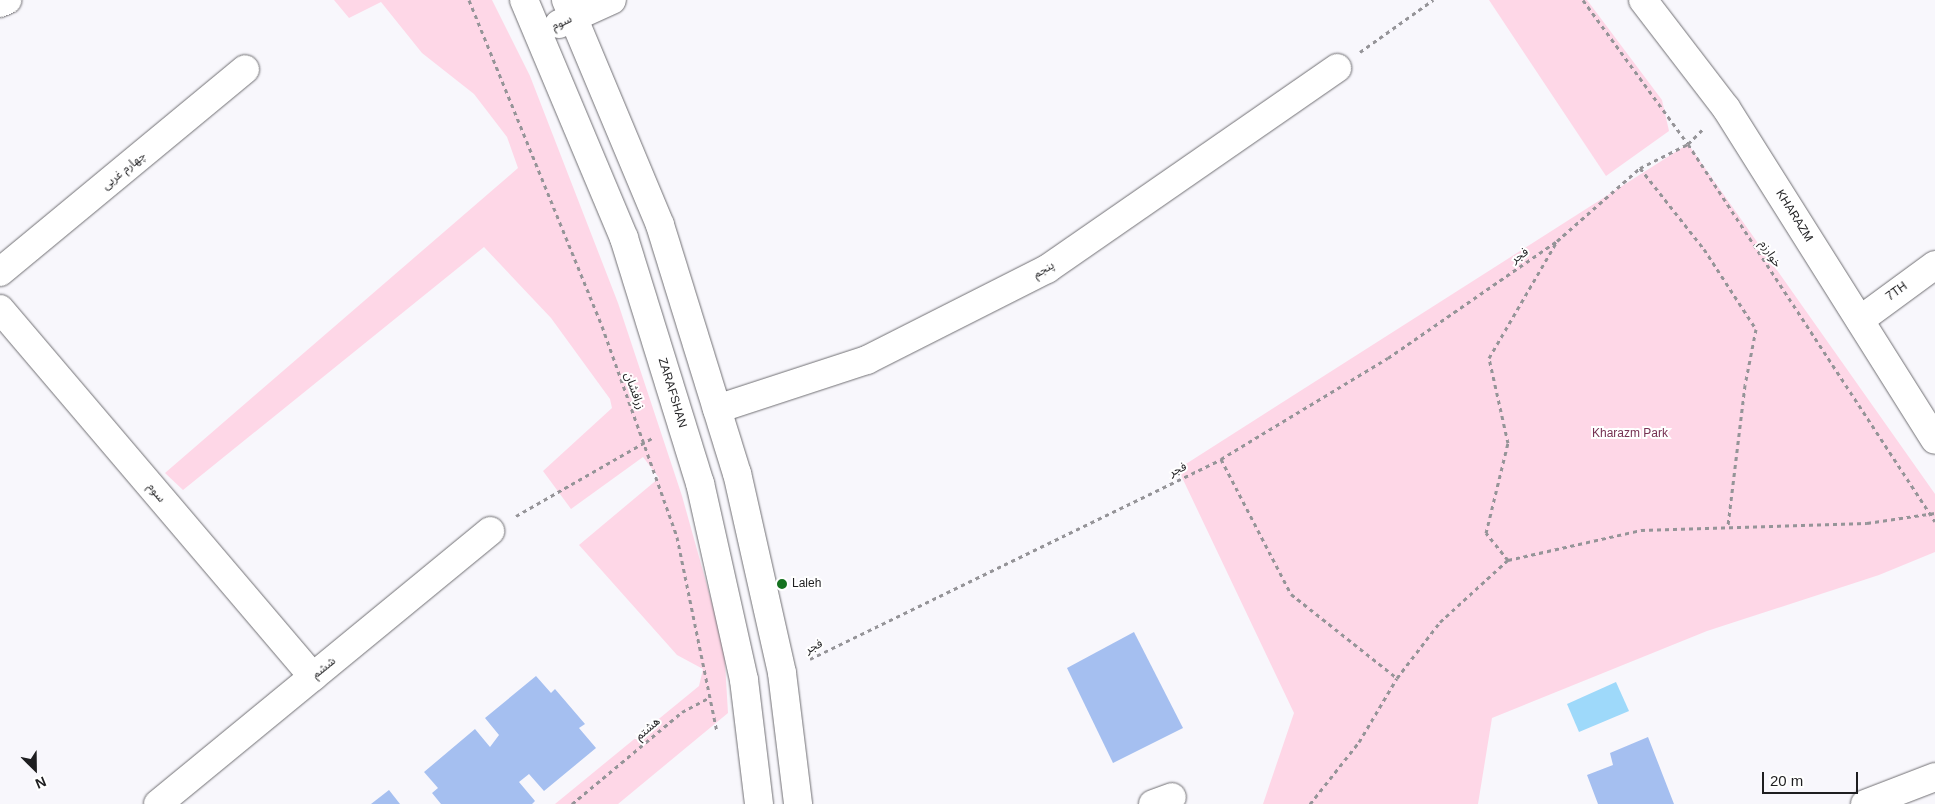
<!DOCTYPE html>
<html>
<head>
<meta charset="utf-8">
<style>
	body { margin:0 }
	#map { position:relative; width:1935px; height:804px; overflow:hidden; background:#f8f7fc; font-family:Helvetica,"Noto Sans Arabic",sans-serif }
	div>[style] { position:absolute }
	.green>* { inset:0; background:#fed7e7 }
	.water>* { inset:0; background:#9ed9fa }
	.building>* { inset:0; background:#a5bff0 }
	.path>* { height:3px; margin-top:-1.5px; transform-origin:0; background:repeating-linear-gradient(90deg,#959498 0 4px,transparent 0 8px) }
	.roads { filter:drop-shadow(0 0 1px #706f73) drop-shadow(0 0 1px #706f73) }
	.minor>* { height:28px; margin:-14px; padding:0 14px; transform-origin:14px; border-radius:14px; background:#fff }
	.dots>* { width:14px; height:14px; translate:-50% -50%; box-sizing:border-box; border:2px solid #fff; border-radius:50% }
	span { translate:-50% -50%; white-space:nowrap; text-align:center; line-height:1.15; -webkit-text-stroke:4px #fff; paint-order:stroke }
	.street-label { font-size:12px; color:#1e1e20 }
	.park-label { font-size:12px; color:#763152 }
	.poi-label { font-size:12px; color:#1e1e20 }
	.left { translate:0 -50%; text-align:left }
	.north { position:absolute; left:10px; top:744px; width:50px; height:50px; -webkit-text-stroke:4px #fff; paint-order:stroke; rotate:157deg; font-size:14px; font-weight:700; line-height:20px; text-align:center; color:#1e1e20 }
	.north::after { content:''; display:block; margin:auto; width:18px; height:22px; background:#1e1e20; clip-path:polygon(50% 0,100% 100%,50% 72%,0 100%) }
	.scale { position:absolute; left:1762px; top:772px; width:96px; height:22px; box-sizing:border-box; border:2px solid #1e1e20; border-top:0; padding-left:6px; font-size:15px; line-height:18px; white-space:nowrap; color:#1e1e20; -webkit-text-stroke:4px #fff; paint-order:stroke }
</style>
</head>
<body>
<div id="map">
	<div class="green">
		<i style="clip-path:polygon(334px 0,492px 0,530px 76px,618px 303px,682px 496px,724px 646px,728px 713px,618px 804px,555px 804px,699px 686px,703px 669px,677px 655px,579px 545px,659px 478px,643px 457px,571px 509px,543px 471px,612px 408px,610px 399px,551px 318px,484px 247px,183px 490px,165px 473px,518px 168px,507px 137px,474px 94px,422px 53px,381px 2px,349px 18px)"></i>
		<i style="clip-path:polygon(1489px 0,1587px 0,1662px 100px,1669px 131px,1606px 176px)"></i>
		<i style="clip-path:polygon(1688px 144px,1935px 494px,1935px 552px,1879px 575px,1707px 631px,1492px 718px,1478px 804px,1263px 804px,1294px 713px,1178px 469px)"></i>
	</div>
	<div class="water">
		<i style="clip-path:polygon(1616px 682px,1629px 711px,1579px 732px,1567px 704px)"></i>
	</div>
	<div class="building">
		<i style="clip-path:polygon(1134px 632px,1183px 728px,1113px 763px,1067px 668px)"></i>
		<i style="clip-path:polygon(536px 676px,551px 693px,555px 689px,585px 724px,579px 728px,596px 748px,544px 791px,529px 774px,519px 782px,535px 801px,532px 804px,441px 804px,432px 793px,438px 788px,424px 772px,475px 729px,490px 747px,499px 735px,485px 718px)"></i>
		<i style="clip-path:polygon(1648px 737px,1674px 804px,1598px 804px,1587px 775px,1613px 765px,1610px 753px)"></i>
		<i style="clip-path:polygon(389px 790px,400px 804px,371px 804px)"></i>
	</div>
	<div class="path">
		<i style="left:469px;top:0;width:352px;rotate:67.8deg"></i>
		<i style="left:602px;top:326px;width:224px;rotate:70.4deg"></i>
		<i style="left:677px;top:537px;width:199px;rotate:78.4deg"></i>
		<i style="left:1583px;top:0;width:178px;rotate:53.9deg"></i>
		<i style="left:1688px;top:144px;width:451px;rotate:56.8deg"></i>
		<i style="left:1360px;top:52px;width:90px;rotate:-35.5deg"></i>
		<i style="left:1640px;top:168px;width:103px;rotate:51.7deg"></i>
		<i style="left:1704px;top:249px;width:95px;rotate:57deg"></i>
		<i style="left:1756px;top:329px;width:57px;rotate:101.1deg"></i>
		<i style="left:1745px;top:385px;width:142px;rotate:96.9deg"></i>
		<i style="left:1221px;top:459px;width:152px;rotate:62.6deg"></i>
		<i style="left:1291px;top:594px;width:135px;rotate:38.4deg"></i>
		<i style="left:516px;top:516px;width:159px;rotate:-29.8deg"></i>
		<i style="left:1508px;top:560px;width:35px;rotate:-129deg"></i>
		<i style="left:1486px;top:533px;width:93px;rotate:-76.3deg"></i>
		<i style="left:1508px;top:443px;width:87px;rotate:-102.6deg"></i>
		<i style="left:1489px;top:358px;width:135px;rotate:-59.8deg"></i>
		<i style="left:1557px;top:241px;width:111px;rotate:-41.3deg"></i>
		<i style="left:1640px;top:168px;width:54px;rotate:-26.6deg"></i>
		<i style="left:1688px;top:144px;width:21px;rotate:-45deg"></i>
		<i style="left:810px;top:659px;width:457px;rotate:-25.9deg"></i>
		<i style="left:1221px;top:459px;width:195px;rotate:-31.2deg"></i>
		<i style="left:1388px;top:358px;width:206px;rotate:-34.7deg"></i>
		<i style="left:572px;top:804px;width:143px;rotate:-39.9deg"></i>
		<i style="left:682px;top:712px;width:32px;rotate:-28deg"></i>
		<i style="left:1310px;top:804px;width:79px;rotate:-51.7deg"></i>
		<i style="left:1359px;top:742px;width:74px;rotate:-59.3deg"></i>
		<i style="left:1397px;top:678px;width:71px;rotate:-52.5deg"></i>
		<i style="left:1440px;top:622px;width:92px;rotate:-42.4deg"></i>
		<i style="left:1508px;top:560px;width:136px;rotate:-12.7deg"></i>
		<i style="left:1641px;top:530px;width:226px;rotate:-1.8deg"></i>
		<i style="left:1867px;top:523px;width:69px;rotate:-8.4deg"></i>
	</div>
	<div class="roads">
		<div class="minor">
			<i style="left:524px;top:0;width:258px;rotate:67.2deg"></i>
			<i style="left:624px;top:238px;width:257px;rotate:72.8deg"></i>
			<i style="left:700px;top:483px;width:202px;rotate:77.4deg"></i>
			<i style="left:744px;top:680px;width:125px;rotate:83.1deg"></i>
			<i style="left:566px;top:0;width:244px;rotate:67.3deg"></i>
			<i style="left:660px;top:225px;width:260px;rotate:72.8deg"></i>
			<i style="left:737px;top:473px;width:205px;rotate:77.3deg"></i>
			<i style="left:782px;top:673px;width:132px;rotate:83deg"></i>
			<i style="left:1643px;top:0;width:136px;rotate:52.5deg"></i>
			<i style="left:1726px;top:108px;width:392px;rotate:57.8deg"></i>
			<i style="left:0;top:3px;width:8px;rotate:-23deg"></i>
			<i style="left:559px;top:24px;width:58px;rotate:-24.4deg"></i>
			<i style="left:0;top:272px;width:318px;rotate:-39.6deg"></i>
			<i style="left:0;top:309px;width:483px;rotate:49.6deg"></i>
			<i style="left:1860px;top:320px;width:93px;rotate:-36.3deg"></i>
			<i style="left:717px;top:409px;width:158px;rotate:-18.1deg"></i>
			<i style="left:867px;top:360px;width:202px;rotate:-26.8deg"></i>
			<i style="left:1047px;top:269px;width:353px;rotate:-34.7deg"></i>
			<i style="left:158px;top:804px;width:430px;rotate:-39.4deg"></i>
			<i style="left:1153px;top:804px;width:20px;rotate:-20deg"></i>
			<i style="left:1865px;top:804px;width:75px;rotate:-21.1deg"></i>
		</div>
	</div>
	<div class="dots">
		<i style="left:782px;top:584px;background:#157220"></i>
	</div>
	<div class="street-label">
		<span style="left:562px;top:23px;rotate:-26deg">سوم</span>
		<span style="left:124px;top:171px;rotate:-39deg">چهارم غربی</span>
		<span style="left:1794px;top:216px;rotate:58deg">KHARAZM</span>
		<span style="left:1770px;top:254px;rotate:57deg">خوارزم</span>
		<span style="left:1520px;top:256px;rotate:-34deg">فجر</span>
		<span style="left:1044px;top:270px;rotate:-30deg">پنجم</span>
		<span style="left:1897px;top:292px;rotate:-36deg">7TH</span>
		<span style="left:634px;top:391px;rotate:70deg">زرافشان</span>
		<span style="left:672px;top:393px;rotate:73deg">ZARAFSHAN</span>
		<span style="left:1178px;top:470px;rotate:-25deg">فجر</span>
		<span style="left:156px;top:493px;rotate:50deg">سوم</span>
		<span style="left:814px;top:647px;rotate:-26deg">فجر</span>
		<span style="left:324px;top:668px;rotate:-39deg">ششم</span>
		<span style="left:648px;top:729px;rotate:-40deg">هشتم</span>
	</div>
	<div class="park-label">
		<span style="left:1630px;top:434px">Kharazm Park</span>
	</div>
	<div class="poi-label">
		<span class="left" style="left:792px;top:584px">Laleh</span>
	</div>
	<div class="north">N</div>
	<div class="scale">20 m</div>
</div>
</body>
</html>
